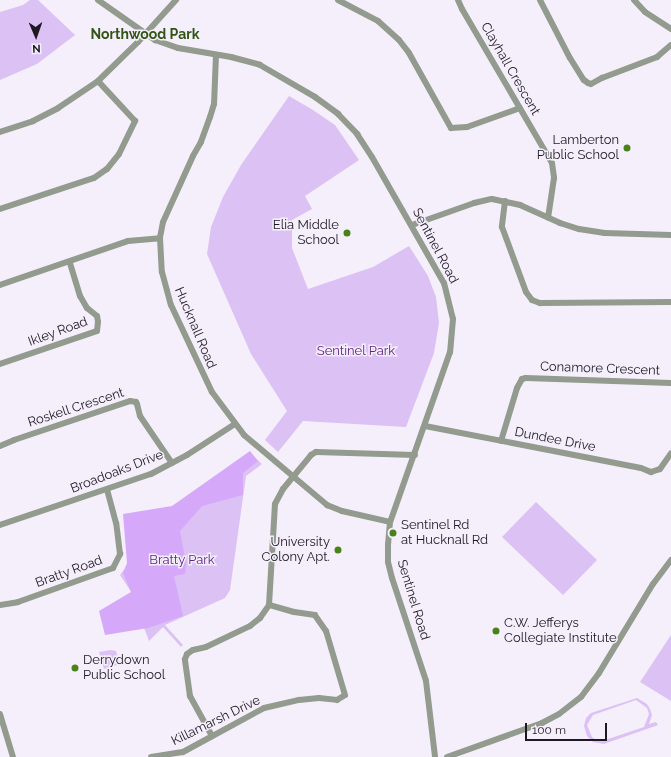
<!DOCTYPE html>
<html>
<head>
<meta charset="utf-8">
<style>
	body { margin:0 }
	#map { position:relative; width:671px; height:757px; overflow:hidden; background:#f5effb; font-family:Raleway,sans-serif }
	div>[style] { position:absolute }
	.green>* { inset:0; background:#dcc1f4 }
	.forest>* { inset:0; background:#d5a8fa }
	.minor>* { height:6px; margin:-3px; padding:0 3px; transform-origin:3px; border-radius:3px; background:#939a8e }
	.dots>* { width:11px; height:11px; translate:-50% -50%; box-sizing:border-box; border:2px solid #f5effb; border-radius:50% }
	span { translate:-50% -50%; white-space:nowrap; text-align:center; line-height:1.15; -webkit-text-stroke:3px #f5effb; paint-order:stroke }
	.street-label { font-size:13px; color:#1e1823 }
	.poi-label { font-size:13px; color:#1e1823 }
	.right { translate:-100% -50%; text-align:right }
	.left { translate:0 -50%; text-align:left }
	.park-label { font-size:13px; color:#5e2482 }
	.neighbourhood-label { font-size:14px; color:#315415; font-weight:700 }
	.north { position:absolute; left:16px; top:16px; width:40px; height:40px; -webkit-text-stroke:3px #f5effb; paint-order:stroke; rotate:178deg; font-size:11px; font-weight:700; line-height:16px; text-align:center; color:#1e1823 }
	.north::after { content:''; display:block; margin:auto; width:14px; height:18px; background:#1e1823; clip-path:polygon(50% 0,100% 100%,50% 72%,0 100%) }
	.scale { position:absolute; left:525px; top:723px; width:82px; height:18px; box-sizing:border-box; border:2px solid #1e1823; border-top:0; padding-left:5px; font-size:12px; line-height:14px; white-space:nowrap; color:#1e1823; -webkit-text-stroke:3px #f5effb; paint-order:stroke }
</style>
</head>
<body>
<div id="map">
	<div class="green">
		<i style="clip-path:polygon(30px 0,38px 0,75px 35px,37px 64px,0 80px,0 12px,23px 5px)"></i>
		<i style="clip-path:polygon(289px 96px,313px 110px,335px 125px,359px 160px,305px 196px,312px 209px,292px 220px,292px 248px,308px 289px,373px 267px,409px 246px,428px 276px,436px 297px,439px 323px,434px 353px,406px 427px,303px 421px,278px 452px,265px 440px,287px 411px,251px 354px,207px 254px,211px 227px,223px 197px,241px 165px)"></i>
		<i style="clip-path:polygon(252px 455px,262px 464px,246px 476px,230px 590px,225px 598px,165px 625px,183px 645px,181px 647px,163px 627px,149px 641px,135px 604px,134px 596px,120px 575px,168px 510px)"></i>
		<i style="clip-path:polygon(536px 502px,597px 560px,563px 595px,502px 537px)"></i>
		<i style="clip-path:polygon(671px 635px,671px 701px,640px 682px)"></i>
		<i style="clip-path:polygon(111px 650px,116px 651px,120px 664px,104px 669px,99px 652px)"></i>
		<i style="clip-path:polygon(evenodd,637px 698px,647px 704px,650px 709px,652px 715px,649px 724px,656px 722px,658px 725px,604px 744px,593px 742px,587px 736px,584px 726px,586px 718px,591px 713px,637px 698px,636px 700px,647px 708px,649px 714px,644px 727px,602px 741px,596px 740px,592px 737px,587px 725px,593px 715px,636px 700px)"></i>
	</div>
	<div class="forest">
		<i style="clip-path:polygon(250px 451px,258px 461px,243px 473px,243px 495px,202px 506px,180px 531px,186px 564px,185px 574px,174px 576px,183px 616px,148px 628px,105px 635px,99px 611px,131px 592px,123px 573px,127px 563px,123px 514px,172px 506px)"></i>
	</div>
	<div class="minor">
		<i style="left:98px;top:0;width:70px;rotate:35.1deg"></i>
		<i style="left:155px;top:40px;width:24px;rotate:19deg"></i>
		<i style="left:178px;top:48px;width:54px;rotate:9.6deg"></i>
		<i style="left:231px;top:57px;width:30px;rotate:15deg"></i>
		<i style="left:260px;top:65px;width:64px;rotate:30.2deg"></i>
		<i style="left:315px;top:97px;width:29px;rotate:36deg"></i>
		<i style="left:338px;top:114px;width:28px;rotate:46deg"></i>
		<i style="left:357px;top:134px;width:27px;rotate:57deg"></i>
		<i style="left:372px;top:157px;width:145px;rotate:60.3deg"></i>
		<i style="left:444px;top:283px;width:37px;rotate:76deg"></i>
		<i style="left:453px;top:319px;width:33px;rotate:95deg"></i>
		<i style="left:450px;top:352px;width:180px;rotate:109.4deg"></i>
		<i style="left:390px;top:522px;width:23px;rotate:95deg"></i>
		<i style="left:388px;top:545px;width:17px;rotate:90deg"></i>
		<i style="left:388px;top:562px;width:16px;rotate:76deg"></i>
		<i style="left:392px;top:578px;width:108px;rotate:71.7deg"></i>
		<i style="left:426px;top:681px;width:77px;rotate:83.2deg"></i>
		<i style="left:338px;top:0;width:45px;rotate:27.7deg"></i>
		<i style="left:378px;top:21px;width:28px;rotate:42deg"></i>
		<i style="left:399px;top:40px;width:16px;rotate:52deg"></i>
		<i style="left:409px;top:53px;width:86px;rotate:60.8deg"></i>
		<i style="left:451px;top:128px;width:16px;rotate:-4deg"></i>
		<i style="left:467px;top:127px;width:56px;rotate:-19.7deg"></i>
		<i style="left:458px;top:0;width:10px;rotate:66deg"></i>
		<i style="left:462px;top:9px;width:178px;rotate:59.7deg"></i>
		<i style="left:552px;top:163px;width:15px;rotate:82deg"></i>
		<i style="left:554px;top:178px;width:40px;rotate:98.5deg"></i>
		<i style="left:540px;top:0;width:65px;rotate:62.7deg"></i>
		<i style="left:570px;top:58px;width:26px;rotate:58deg"></i>
		<i style="left:584px;top:80px;width:5px;rotate:37deg"></i>
		<i style="left:588px;top:83px;width:3px;rotate:18deg"></i>
		<i style="left:591px;top:84px;width:13px;rotate:-29deg"></i>
		<i style="left:602px;top:78px;width:59px;rotate:-20.9deg"></i>
		<i style="left:657px;top:57px;width:18px;rotate:-41deg"></i>
		<i style="left:634px;top:0;width:16px;rotate:47deg"></i>
		<i style="left:645px;top:12px;width:31px;rotate:33deg"></i>
		<i style="left:216px;top:55px;width:49px;rotate:92.3deg"></i>
		<i style="left:214px;top:104px;width:14px;rotate:107deg"></i>
		<i style="left:210px;top:117px;width:27px;rotate:110deg"></i>
		<i style="left:201px;top:142px;width:16px;rotate:120deg"></i>
		<i style="left:193px;top:156px;width:72px;rotate:114.4deg"></i>
		<i style="left:163px;top:222px;width:16px;rotate:101deg"></i>
		<i style="left:160px;top:238px;width:34px;rotate:87deg"></i>
		<i style="left:162px;top:272px;width:34px;rotate:75deg"></i>
		<i style="left:171px;top:305px;width:96px;rotate:64.8deg"></i>
		<i style="left:212px;top:392px;width:54px;rotate:53.3deg"></i>
		<i style="left:244px;top:435px;width:109px;rotate:40.1deg"></i>
		<i style="left:327px;top:505px;width:16px;rotate:22deg"></i>
		<i style="left:342px;top:511px;width:49px;rotate:12.9deg"></i>
		<i style="left:0;top:132px;width:35px;rotate:-18deg"></i>
		<i style="left:33px;top:121px;width:28px;rotate:-27deg"></i>
		<i style="left:58px;top:108px;width:48px;rotate:-34deg"></i>
		<i style="left:98px;top:81px;width:56px;rotate:-44.3deg"></i>
		<i style="left:138px;top:42px;width:57px;rotate:-47.9deg"></i>
		<i style="left:505px;top:201px;width:26px;rotate:97deg"></i>
		<i style="left:502px;top:227px;width:69px;rotate:69.7deg"></i>
		<i style="left:526px;top:292px;width:10px;rotate:53deg"></i>
		<i style="left:532px;top:300px;width:9px;rotate:21deg"></i>
		<i style="left:540px;top:303px;width:131px;rotate:-0.4deg"></i>
		<i style="left:0;top:209px;width:99px;rotate:-18.3deg"></i>
		<i style="left:94px;top:178px;width:16px;rotate:-35deg"></i>
		<i style="left:107px;top:169px;width:19px;rotate:-51deg"></i>
		<i style="left:119px;top:154px;width:37px;rotate:-64deg"></i>
		<i style="left:135px;top:121px;width:54px;rotate:-132.8deg"></i>
		<i style="left:412px;top:225px;width:66px;rotate:-19.5deg"></i>
		<i style="left:474px;top:203px;width:18px;rotate:-13deg"></i>
		<i style="left:492px;top:199px;width:29px;rotate:12deg"></i>
		<i style="left:520px;top:205px;width:44px;rotate:24.2deg"></i>
		<i style="left:560px;top:223px;width:20px;rotate:18deg"></i>
		<i style="left:579px;top:229px;width:26px;rotate:9deg"></i>
		<i style="left:605px;top:233px;width:66px;rotate:1.7deg"></i>
		<i style="left:0;top:285px;width:135px;rotate:-19deg"></i>
		<i style="left:128px;top:241px;width:32px;rotate:-5deg"></i>
		<i style="left:0;top:364px;width:102px;rotate:-18.8deg"></i>
		<i style="left:97px;top:331px;width:9px;rotate:-84deg"></i>
		<i style="left:98px;top:322px;width:6px;rotate:-99deg"></i>
		<i style="left:97px;top:316px;width:13px;rotate:-141deg"></i>
		<i style="left:87px;top:308px;width:14px;rotate:-120deg"></i>
		<i style="left:80px;top:296px;width:34px;rotate:-107deg"></i>
		<i style="left:425px;top:426px;width:220px;rotate:11deg"></i>
		<i style="left:641px;top:468px;width:11px;rotate:22deg"></i>
		<i style="left:651px;top:472px;width:9px;rotate:-18deg"></i>
		<i style="left:660px;top:469px;width:19px;rotate:-55deg"></i>
		<i style="left:501px;top:441px;width:55px;rotate:-73.2deg"></i>
		<i style="left:517px;top:388px;width:10px;rotate:-61deg"></i>
		<i style="left:522px;top:379px;width:4px;rotate:-14deg"></i>
		<i style="left:526px;top:378px;width:145px;rotate:2deg"></i>
		<i style="left:0;top:446px;width:15px;rotate:-23deg"></i>
		<i style="left:14px;top:440px;width:122px;rotate:-18.6deg"></i>
		<i style="left:130px;top:401px;width:6px;rotate:9deg"></i>
		<i style="left:136px;top:402px;width:2px;rotate:63deg"></i>
		<i style="left:137px;top:404px;width:12px;rotate:76deg"></i>
		<i style="left:140px;top:416px;width:57px;rotate:55.8deg"></i>
		<i style="left:0;top:525px;width:159px;rotate:-18.7deg"></i>
		<i style="left:151px;top:474px;width:41px;rotate:-27.8deg"></i>
		<i style="left:187px;top:455px;width:57px;rotate:-32.9deg"></i>
		<i style="left:0;top:605px;width:18px;rotate:-9deg"></i>
		<i style="left:18px;top:602px;width:101px;rotate:-19.7deg"></i>
		<i style="left:113px;top:568px;width:16px;rotate:-63deg"></i>
		<i style="left:120px;top:554px;width:31px;rotate:-97deg"></i>
		<i style="left:116px;top:523px;width:34px;rotate:-105deg"></i>
		<i style="left:0;top:714px;width:45px;rotate:73.2deg"></i>
		<i style="left:212px;top:736px;width:46px;rotate:-118.8deg"></i>
		<i style="left:190px;top:696px;width:37px;rotate:-98deg"></i>
		<i style="left:185px;top:659px;width:5px;rotate:-68deg"></i>
		<i style="left:187px;top:654px;width:7px;rotate:-34deg"></i>
		<i style="left:193px;top:650px;width:13px;rotate:-13deg"></i>
		<i style="left:206px;top:647px;width:49px;rotate:-25.5deg"></i>
		<i style="left:250px;top:626px;width:13px;rotate:-39deg"></i>
		<i style="left:260px;top:618px;width:16px;rotate:-55deg"></i>
		<i style="left:269px;top:605px;width:101px;rotate:-86.6deg"></i>
		<i style="left:275px;top:504px;width:17px;rotate:-62deg"></i>
		<i style="left:283px;top:489px;width:44px;rotate:-50.5deg"></i>
		<i style="left:311px;top:455px;width:6px;rotate:-31deg"></i>
		<i style="left:316px;top:452px;width:99px;rotate:1.7deg"></i>
		<i style="left:151px;top:757px;width:32px;rotate:-9deg"></i>
		<i style="left:183px;top:752px;width:92px;rotate:-28.5deg"></i>
		<i style="left:264px;top:708px;width:36px;rotate:-13deg"></i>
		<i style="left:299px;top:700px;width:20px;rotate:-6deg"></i>
		<i style="left:319px;top:698px;width:18px;rotate:6deg"></i>
		<i style="left:337px;top:700px;width:9px;rotate:-32deg"></i>
		<i style="left:345px;top:695px;width:67px;rotate:-106.5deg"></i>
		<i style="left:326px;top:631px;width:19px;rotate:-125deg"></i>
		<i style="left:315px;top:615px;width:21px;rotate:-172deg"></i>
		<i style="left:294px;top:612px;width:26px;rotate:-164deg"></i>
		<i style="left:447px;top:757px;width:101px;rotate:-19.7deg"></i>
		<i style="left:542px;top:723px;width:19px;rotate:-28deg"></i>
		<i style="left:559px;top:714px;width:28px;rotate:-38deg"></i>
		<i style="left:581px;top:697px;width:30px;rotate:-53deg"></i>
		<i style="left:599px;top:673px;width:104px;rotate:-58.8deg"></i>
		<i style="left:653px;top:584px;width:30px;rotate:-53deg"></i>
	</div>
	<div class="dots">
		<i style="left:627px;top:148px;background:#4a821a"></i>
		<i style="left:347px;top:233px;background:#4a821a"></i>
		<i style="left:393px;top:533px;background:#4a821a"></i>
		<i style="left:338px;top:550px;background:#4a821a"></i>
		<i style="left:496px;top:631px;background:#4a821a"></i>
		<i style="left:75px;top:668px;background:#4a821a"></i>
	</div>
	<div class="street-label">
		<span style="left:510px;top:69px;rotate:60deg">Clayhall Crescent</span>
		<span style="left:435px;top:246px;rotate:62deg">Sentinel Road</span>
		<span style="left:195px;top:328px;rotate:67deg">Hucknall Road</span>
		<span style="left:58px;top:332px;rotate:-20deg">Ikley Road</span>
		<span style="left:600px;top:369px;rotate:2deg">Conamore Crescent</span>
		<span style="left:76px;top:408px;rotate:-18deg">Roskell Crescent</span>
		<span style="left:555px;top:440px;rotate:11deg">Dundee Drive</span>
		<span style="left:117px;top:472px;rotate:-21deg">Broadoaks Drive</span>
		<span style="left:69px;top:572px;rotate:-20deg">Bratty Road</span>
		<span style="left:413px;top:600px;rotate:73deg">Sentinel Road</span>
		<span style="left:216px;top:721px;rotate:-26deg">Killamarsh Drive</span>
	</div>
	<div class="poi-label">
		<span class="right" style="left:619px;top:148px">Lamberton<br>Public School</span>
		<span class="right" style="left:339px;top:233px">Elia Middle<br>School</span>
		<span class="left" style="left:401px;top:533px">Sentinel Rd<br>at Hucknall Rd</span>
		<span class="right" style="left:330px;top:550px">University<br>Colony Apt.</span>
		<span class="left" style="left:504px;top:631px">C.W. Jefferys<br>Collegiate Institute</span>
		<span class="left" style="left:83px;top:668px">Derrydown<br>Public School</span>
	</div>
	<div class="park-label">
		<span style="left:356px;top:351px">Sentinel Park</span>
		<span style="left:182px;top:560px">Bratty Park</span>
	</div>
	<div class="neighbourhood-label">
		<span style="left:145px;top:34px">Northwood Park</span>
	</div>
	<div class="north">N</div>
	<div class="scale">100 m</div>
</div>
</body>
</html>
